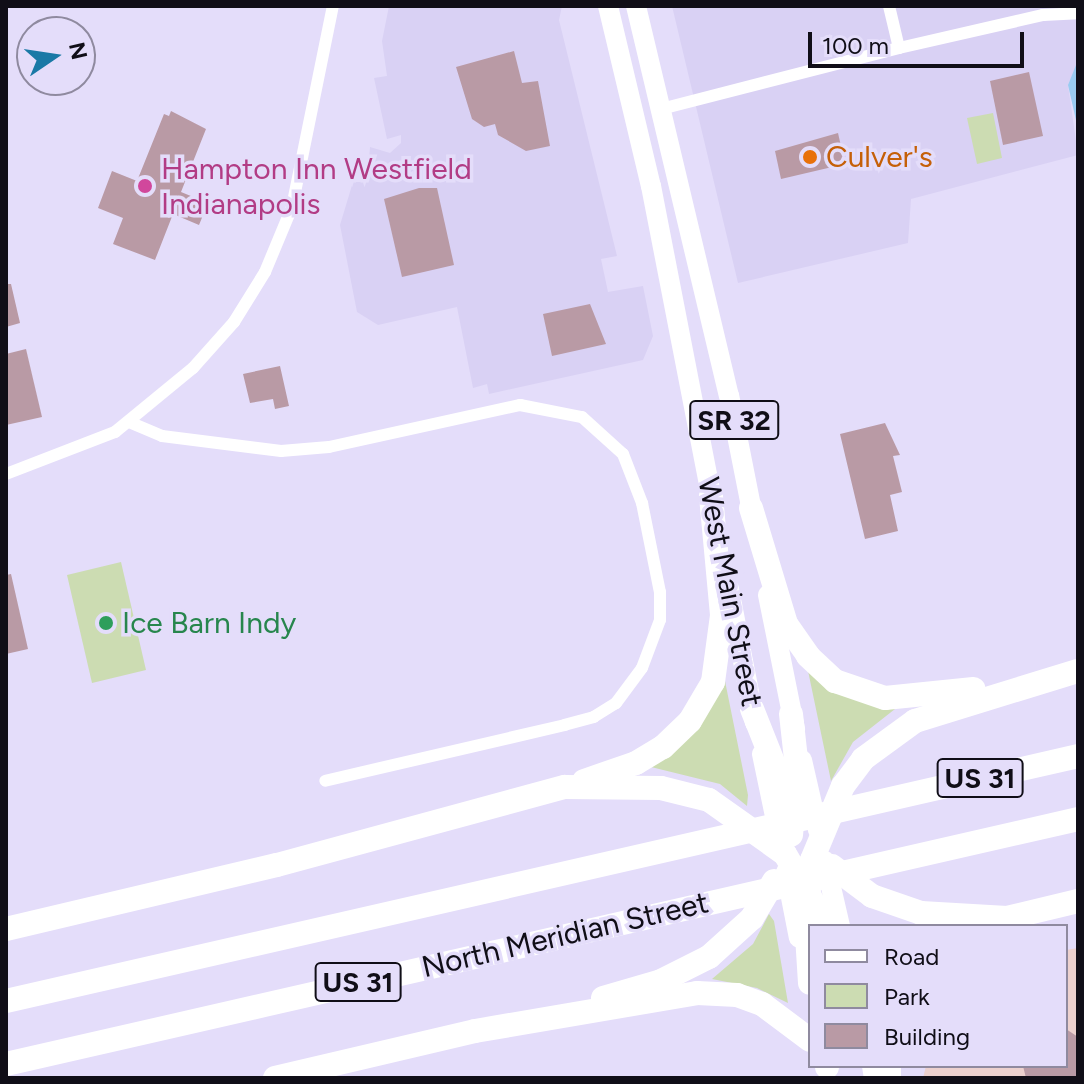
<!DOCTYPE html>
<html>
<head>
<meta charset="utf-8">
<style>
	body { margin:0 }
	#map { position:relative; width:1084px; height:1084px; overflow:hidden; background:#e4ddfa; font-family:Figtree,sans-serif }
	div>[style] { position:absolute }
	.built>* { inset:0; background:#d9d1f4 }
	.medical>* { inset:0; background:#ecd1ce }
	.green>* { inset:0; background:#ccdcb2 }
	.water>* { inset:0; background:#9acbf1 }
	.building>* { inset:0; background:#b99aa5 }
	.minor>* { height:12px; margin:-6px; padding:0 6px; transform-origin:6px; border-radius:6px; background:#fff }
	.primary>* { height:20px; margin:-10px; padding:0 10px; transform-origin:10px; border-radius:10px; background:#fff }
	.motorway>* { height:24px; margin:-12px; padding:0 12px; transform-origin:12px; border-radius:12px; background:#fff }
	.dots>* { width:22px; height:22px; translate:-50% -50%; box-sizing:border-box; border:4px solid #e4ddfa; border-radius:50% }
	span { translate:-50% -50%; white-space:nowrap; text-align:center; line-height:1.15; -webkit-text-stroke:7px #e4ddfa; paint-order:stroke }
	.shield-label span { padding:2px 6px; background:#e4ddfa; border:2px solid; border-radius:6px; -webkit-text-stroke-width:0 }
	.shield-label { font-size:28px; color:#100e17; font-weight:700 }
	.food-label { font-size:30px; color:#c56008 }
	.left { translate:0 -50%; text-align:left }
	.hotel-label { font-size:30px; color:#b23c85 }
	.street-label { font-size:30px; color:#100e17 }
	.leisure-label { font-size:30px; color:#27864d }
	.frame { position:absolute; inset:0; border:8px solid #100e17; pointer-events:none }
	.legend { position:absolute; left:808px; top:924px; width:260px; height:144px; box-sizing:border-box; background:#e4ddfa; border:2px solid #8f8a9f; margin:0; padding:10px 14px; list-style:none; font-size:24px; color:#100e17 }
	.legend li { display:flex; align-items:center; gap:16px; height:40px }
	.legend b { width:40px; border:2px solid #8f8a9f }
	.north { position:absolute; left:16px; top:16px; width:80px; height:80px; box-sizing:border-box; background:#e4ddfa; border:2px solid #8f8a9f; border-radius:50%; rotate:77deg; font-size:22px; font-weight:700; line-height:32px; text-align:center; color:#100e17 }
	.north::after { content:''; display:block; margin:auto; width:28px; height:36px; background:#1a79a6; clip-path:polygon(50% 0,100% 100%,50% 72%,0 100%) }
	.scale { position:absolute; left:808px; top:32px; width:216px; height:36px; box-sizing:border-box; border:4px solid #100e17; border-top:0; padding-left:10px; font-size:24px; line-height:28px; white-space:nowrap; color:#100e17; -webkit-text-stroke:6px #e4ddfa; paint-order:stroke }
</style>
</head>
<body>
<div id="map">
	<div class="built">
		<i style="clip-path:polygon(389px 6px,562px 6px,559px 20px,617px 256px,601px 259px,608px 292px,643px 286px,653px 336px,643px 360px,489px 394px,487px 384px,473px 388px,457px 307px,378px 325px,357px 312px,340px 225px,353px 182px,367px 182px,370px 147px,390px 153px,401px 143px,401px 135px,387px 139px,374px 78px,387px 76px,382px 41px)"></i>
		<i style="clip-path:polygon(672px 6px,1078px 6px,1078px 61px,1068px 85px,1078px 155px,911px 199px,908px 243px,738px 283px)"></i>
	</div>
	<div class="medical">
		<i style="clip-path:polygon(1078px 948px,1078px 1078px,923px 1078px,926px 1066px,1066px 1066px,1066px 950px)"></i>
	</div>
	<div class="green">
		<i style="clip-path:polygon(993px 113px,1002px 158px,977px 164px,967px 118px)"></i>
		<i style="clip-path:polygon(121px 562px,146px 670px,92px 683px,67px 575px)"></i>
		<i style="clip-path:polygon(807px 666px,895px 709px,853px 742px,831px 781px)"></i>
		<i style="clip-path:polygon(725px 681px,748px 795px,747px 806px,720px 784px,651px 767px)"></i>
		<i style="clip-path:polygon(769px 914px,774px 921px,788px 1003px,757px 988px,712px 979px,753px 944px)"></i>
	</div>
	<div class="water">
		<i style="clip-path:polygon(1078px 60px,1078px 129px,1068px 85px)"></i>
	</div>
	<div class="building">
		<i style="clip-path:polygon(514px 51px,522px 83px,538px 81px,550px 146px,526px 151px,498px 135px,495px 124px,484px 127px,472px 119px,456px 67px)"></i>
		<i style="clip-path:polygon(1029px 72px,1043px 136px,1003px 145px,990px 81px)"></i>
		<i style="clip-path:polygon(171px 111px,206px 129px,181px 192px,208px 203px,199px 225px,173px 214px,155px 260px,113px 244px,123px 218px,98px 208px,112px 171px,137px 181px,164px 114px,169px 116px)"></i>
		<i style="clip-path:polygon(838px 133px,845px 164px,781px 179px,775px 151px)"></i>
		<i style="clip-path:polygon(419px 188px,437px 188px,454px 265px,402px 277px,384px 199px)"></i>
		<i style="clip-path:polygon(6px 284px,11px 284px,20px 323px,6px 327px)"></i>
		<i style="clip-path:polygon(590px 304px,606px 344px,552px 356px,543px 314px)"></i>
		<i style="clip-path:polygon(26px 349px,42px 417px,6px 425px,6px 354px)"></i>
		<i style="clip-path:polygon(280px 366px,289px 406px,275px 409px,273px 399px,250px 403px,243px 374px)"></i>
		<i style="clip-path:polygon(885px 423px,900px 455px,893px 456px,902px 492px,890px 495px,898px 531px,865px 539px,840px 434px)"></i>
		<i style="clip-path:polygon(11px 574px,28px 649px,6px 654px,6px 575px)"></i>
		<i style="clip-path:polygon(1066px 1029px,1078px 1037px,1078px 1078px,1026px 1078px,1023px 1066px,1066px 1066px)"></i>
	</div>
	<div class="minor">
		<i style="left:889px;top:6px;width:43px;rotate:76.6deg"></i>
		<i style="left:661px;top:109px;width:246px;rotate:-14.4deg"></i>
		<i style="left:899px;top:48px;width:148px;rotate:-12.9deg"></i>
		<i style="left:1043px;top:15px;width:35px;rotate:-3deg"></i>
		<i style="left:129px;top:422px;width:36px;rotate:23deg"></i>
		<i style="left:162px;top:436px;width:120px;rotate:7.2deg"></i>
		<i style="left:281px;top:451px;width:48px;rotate:-4.8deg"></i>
		<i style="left:329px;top:447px;width:196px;rotate:-12.4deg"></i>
		<i style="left:520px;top:405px;width:63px;rotate:11deg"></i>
		<i style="left:582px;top:417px;width:55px;rotate:42.1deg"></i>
		<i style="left:623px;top:454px;width:53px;rotate:68.8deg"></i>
		<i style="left:642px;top:503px;width:91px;rotate:78.6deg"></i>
		<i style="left:660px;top:592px;width:28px;rotate:90deg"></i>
		<i style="left:660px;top:620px;width:51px;rotate:110.6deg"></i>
		<i style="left:642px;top:668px;width:44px;rotate:126.6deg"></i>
		<i style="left:616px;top:703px;width:26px;rotate:148deg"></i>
		<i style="left:594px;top:717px;width:30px;rotate:165deg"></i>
		<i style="left:565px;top:725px;width:246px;rotate:166.9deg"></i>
		<i style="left:6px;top:474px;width:117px;rotate:-21.1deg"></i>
		<i style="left:115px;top:432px;width:101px;rotate:-39.4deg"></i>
		<i style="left:193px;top:368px;width:62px;rotate:-48.3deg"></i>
		<i style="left:234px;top:322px;width:59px;rotate:-58.2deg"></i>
		<i style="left:265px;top:272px;width:70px;rotate:-67.4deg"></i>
		<i style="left:292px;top:207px;width:205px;rotate:-78.5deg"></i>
	</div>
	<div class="primary">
		<i style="left:608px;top:6px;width:185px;rotate:76.6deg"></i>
		<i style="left:651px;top:186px;width:331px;rotate:79deg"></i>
		<i style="left:636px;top:6px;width:400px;rotate:76.6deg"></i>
		<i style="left:729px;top:395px;width:128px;rotate:78.8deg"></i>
		<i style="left:729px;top:589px;width:136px;rotate:79deg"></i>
		<i style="left:768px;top:595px;width:137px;rotate:78.6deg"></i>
		<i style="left:762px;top:754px;width:88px;rotate:78.2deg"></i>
		<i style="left:802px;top:760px;width:72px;rotate:77.1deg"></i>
		<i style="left:825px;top:861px;width:67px;rotate:77deg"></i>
		<i style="left:786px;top:872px;width:67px;rotate:78.9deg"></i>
		<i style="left:872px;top:1066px;width:12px;rotate:81deg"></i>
	</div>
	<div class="motorway">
		<i style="left:751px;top:508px;width:121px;rotate:73.2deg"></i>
		<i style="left:786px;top:624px;width:39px;rotate:55deg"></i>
		<i style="left:808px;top:656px;width:37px;rotate:43deg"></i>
		<i style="left:835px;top:681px;width:53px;rotate:18.8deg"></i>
		<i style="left:885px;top:698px;width:89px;rotate:-5.8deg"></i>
		<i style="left:752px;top:709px;width:105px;rotate:68.3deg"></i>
		<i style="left:791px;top:714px;width:54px;rotate:83.7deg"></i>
		<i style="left:797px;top:768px;width:67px;rotate:95.1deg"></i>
		<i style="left:584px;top:781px;width:55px;rotate:-19.1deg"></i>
		<i style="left:636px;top:763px;width:31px;rotate:-31deg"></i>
		<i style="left:663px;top:747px;width:37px;rotate:-44deg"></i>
		<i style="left:690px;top:721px;width:45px;rotate:-59.5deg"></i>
		<i style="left:713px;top:682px;width:68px;rotate:-82.3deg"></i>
		<i style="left:722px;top:615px;width:120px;rotate:-95.3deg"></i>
		<i style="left:832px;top:866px;width:50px;rotate:36.9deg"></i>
		<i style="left:872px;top:896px;width:52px;rotate:19.1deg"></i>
		<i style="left:921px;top:913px;width:86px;rotate:3.3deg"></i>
		<i style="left:1007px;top:918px;width:73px;rotate:-13.5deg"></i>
		<i style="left:6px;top:929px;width:278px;rotate:-13.3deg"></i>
		<i style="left:277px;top:865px;width:298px;rotate:-15.2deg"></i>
		<i style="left:565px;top:787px;width:96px;rotate:0.6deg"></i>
		<i style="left:661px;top:788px;width:49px;rotate:14deg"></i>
		<i style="left:709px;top:800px;width:93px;rotate:35.4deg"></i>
		<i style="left:785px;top:854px;width:83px;rotate:59.7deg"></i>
		<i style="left:810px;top:983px;width:64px;rotate:-93.6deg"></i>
		<i style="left:806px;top:919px;width:59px;rotate:-84.2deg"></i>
		<i style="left:812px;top:860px;width:80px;rotate:-67.3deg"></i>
		<i style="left:843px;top:786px;width:34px;rotate:-53deg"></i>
		<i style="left:863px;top:759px;width:64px;rotate:-36.2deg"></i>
		<i style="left:915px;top:721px;width:170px;rotate:-17.1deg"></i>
		<i style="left:603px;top:998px;width:60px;rotate:-16.3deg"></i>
		<i style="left:661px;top:981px;width:54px;rotate:-26.6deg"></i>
		<i style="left:709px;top:957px;width:58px;rotate:-42.2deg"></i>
		<i style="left:752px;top:918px;width:43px;rotate:-59.3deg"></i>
		<i style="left:6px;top:1001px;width:1100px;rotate:-12.87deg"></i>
		<i style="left:6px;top:1064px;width:1100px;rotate:-12.87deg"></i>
		<i style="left:827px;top:1066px;width:1px;rotate:90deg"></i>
		<i style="left:275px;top:1078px;width:205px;rotate:-13.2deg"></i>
		<i style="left:475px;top:1031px;width:225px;rotate:-9.7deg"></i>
		<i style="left:697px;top:993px;width:40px;rotate:2.9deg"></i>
		<i style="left:737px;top:995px;width:27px;rotate:20deg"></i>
		<i style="left:762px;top:1004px;width:60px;rotate:36.9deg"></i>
		<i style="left:889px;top:1078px;width:12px;rotate:-90deg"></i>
	</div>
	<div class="dots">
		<i style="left:810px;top:157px;background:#e8710a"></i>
		<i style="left:145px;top:186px;background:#d1479c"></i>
		<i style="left:106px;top:623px;background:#2e9e5b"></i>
	</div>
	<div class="shield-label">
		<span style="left:734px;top:420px">SR 32</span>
		<span style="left:980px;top:778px">US 31</span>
		<span style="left:358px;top:982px">US 31</span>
	</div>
	<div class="food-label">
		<span class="left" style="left:826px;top:157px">Culver's</span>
	</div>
	<div class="hotel-label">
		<span class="left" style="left:161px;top:186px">Hampton Inn Westfield<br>Indianapolis</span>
	</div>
	<div class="street-label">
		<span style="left:730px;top:592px;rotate:79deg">West Main Street</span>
		<span style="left:565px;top:935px;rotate:-13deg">North Meridian Street</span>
	</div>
	<div class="leisure-label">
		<span class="left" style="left:122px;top:623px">Ice Barn Indy</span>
	</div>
	<div class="frame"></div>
	<ul class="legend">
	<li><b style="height:10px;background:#fff"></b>Road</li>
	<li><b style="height:22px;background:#ccdcb2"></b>Park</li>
	<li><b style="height:22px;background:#b99aa5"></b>Building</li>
	</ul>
	<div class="north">N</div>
	<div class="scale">100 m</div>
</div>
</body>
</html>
